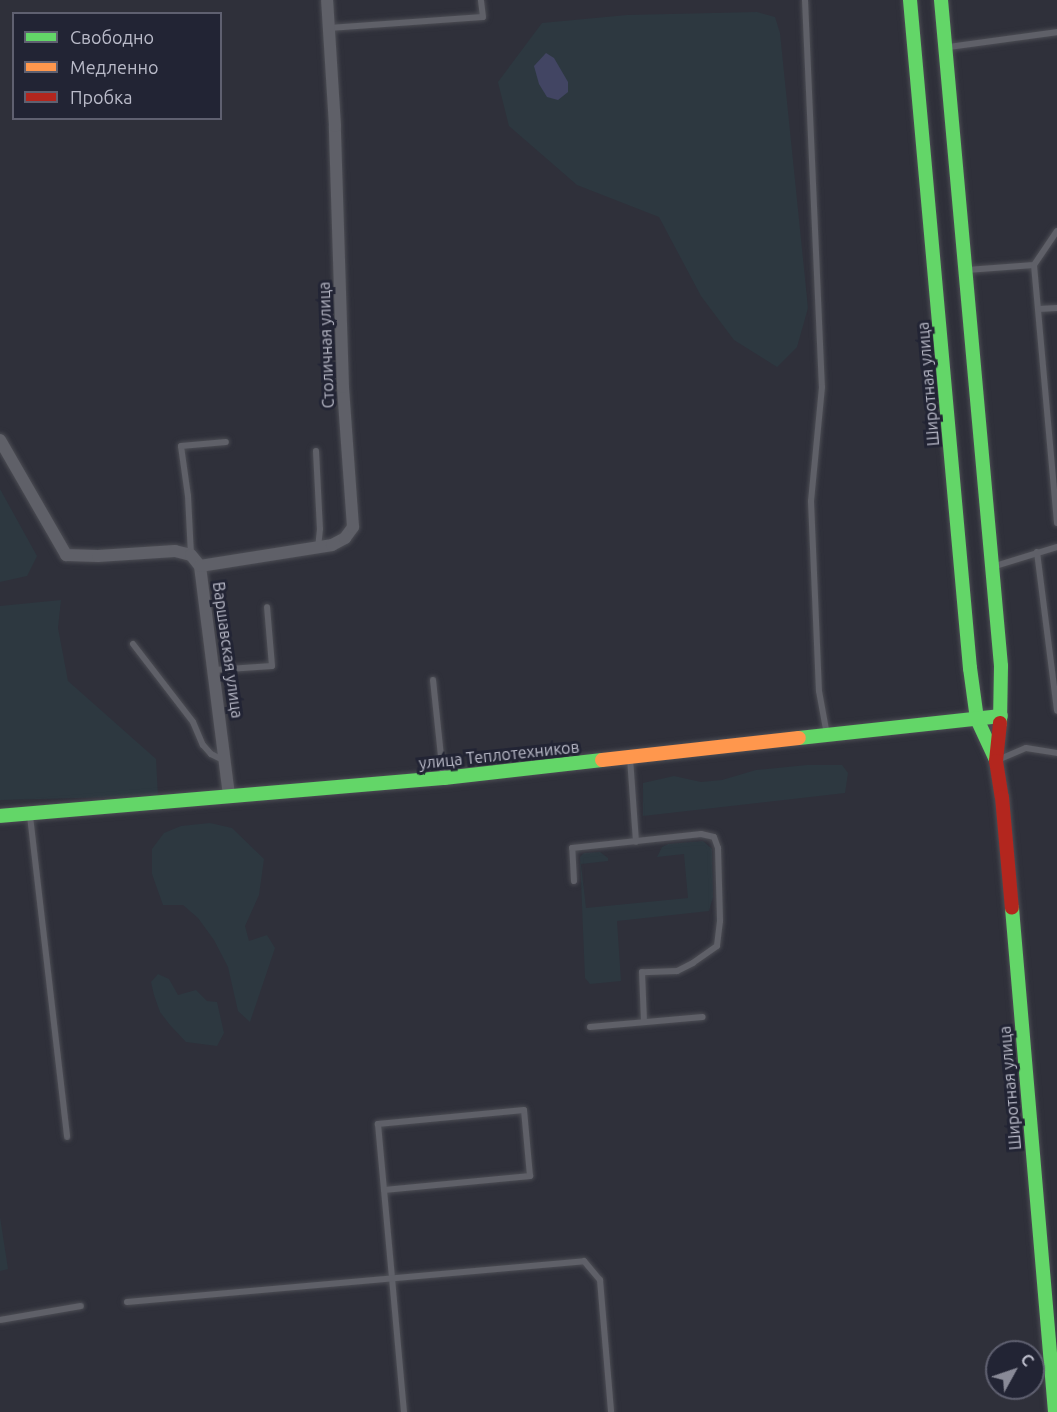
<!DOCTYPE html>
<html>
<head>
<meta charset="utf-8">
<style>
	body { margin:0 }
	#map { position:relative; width:1057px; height:1412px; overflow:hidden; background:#2f303a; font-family:Ubuntu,sans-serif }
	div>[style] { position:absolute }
	.green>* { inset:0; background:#2d3840 }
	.water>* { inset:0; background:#424563 }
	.roads { filter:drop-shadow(0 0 2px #4c4d54) drop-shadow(0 0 2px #4c4d54) }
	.lane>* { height:6px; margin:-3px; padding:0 3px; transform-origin:3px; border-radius:3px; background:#5f6068 }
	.street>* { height:12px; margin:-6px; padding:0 6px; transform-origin:6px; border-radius:6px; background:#5f6068 }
	.fast>* { height:14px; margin:-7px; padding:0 7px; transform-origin:7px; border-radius:7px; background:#63d668 }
	.slow>* { height:14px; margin:-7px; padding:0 7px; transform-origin:7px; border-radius:7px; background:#ff974d }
	.jam>* { height:14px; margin:-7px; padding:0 7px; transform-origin:7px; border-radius:7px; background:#b3261e }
	span { translate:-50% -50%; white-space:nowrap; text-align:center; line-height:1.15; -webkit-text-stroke:6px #222434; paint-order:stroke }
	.street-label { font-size:16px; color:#babbc9 }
	.legend { position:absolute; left:12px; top:12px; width:210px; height:108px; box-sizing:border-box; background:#222434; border:2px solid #5f6070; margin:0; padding:8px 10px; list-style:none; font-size:18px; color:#babbc9 }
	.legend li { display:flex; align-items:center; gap:12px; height:30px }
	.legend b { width:30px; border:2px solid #5f6070 }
	.north { position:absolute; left:985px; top:1340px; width:60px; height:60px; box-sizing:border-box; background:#222434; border:2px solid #5f6070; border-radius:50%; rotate:50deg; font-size:16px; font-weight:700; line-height:24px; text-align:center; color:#babbc9 }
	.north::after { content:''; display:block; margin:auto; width:21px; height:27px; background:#898a97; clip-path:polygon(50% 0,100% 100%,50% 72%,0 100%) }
</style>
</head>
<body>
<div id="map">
	<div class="green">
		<i style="clip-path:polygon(757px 12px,775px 17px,780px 33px,808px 308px,797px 347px,777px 367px,734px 340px,701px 296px,659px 217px,577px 185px,509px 126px,498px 82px,542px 23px,627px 15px)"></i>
		<i style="clip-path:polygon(0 489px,37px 556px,27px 576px,0 582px)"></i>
		<i style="clip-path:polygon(61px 600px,58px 628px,68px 681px,156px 759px,158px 796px,0 800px,0 606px)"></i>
		<i style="clip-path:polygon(807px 765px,842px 765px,848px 773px,845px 793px,643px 816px,643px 783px,674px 776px,701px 782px,722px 780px,756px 770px)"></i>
		<i style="clip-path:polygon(210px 823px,232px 828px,264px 859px,259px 895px,245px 926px,249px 941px,267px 935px,275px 948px,250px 1022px,238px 1011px,228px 967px,214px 940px,198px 918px,183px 905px,163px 905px,152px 874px,152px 849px,164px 833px,181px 826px)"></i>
		<i style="clip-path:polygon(703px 841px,712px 849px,713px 897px,709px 911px,617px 921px,621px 981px,590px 984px,585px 978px,580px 857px,584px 853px,600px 852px,608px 858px,608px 861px,581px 864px,586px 908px,688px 898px,684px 854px,657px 857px,662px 847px,668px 844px)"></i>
		<i style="clip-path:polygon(158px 974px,169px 979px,178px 995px,196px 990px,207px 1001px,217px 1002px,224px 1033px,217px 1046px,186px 1042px,170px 1025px,160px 1012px,154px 995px,151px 982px)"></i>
		<i style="clip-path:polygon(0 1217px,8px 1269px,0 1271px)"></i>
	</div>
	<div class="water">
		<i style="clip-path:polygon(546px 53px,554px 58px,568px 82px,568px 92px,558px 100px,547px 97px,539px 84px,534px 66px)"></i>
	</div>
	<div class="roads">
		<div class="lane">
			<i style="left:805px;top:0;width:387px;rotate:87.5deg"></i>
			<i style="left:822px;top:387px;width:115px;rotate:95.5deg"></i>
			<i style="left:811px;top:501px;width:190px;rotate:87.6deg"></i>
			<i style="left:819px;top:691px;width:45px;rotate:79.7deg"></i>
			<i style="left:329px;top:28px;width:154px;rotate:-4.1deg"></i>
			<i style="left:483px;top:17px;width:17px;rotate:-97deg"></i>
			<i style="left:948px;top:47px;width:110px;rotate:-7.8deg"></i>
			<i style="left:1034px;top:265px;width:41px;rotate:-55.9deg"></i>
			<i style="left:967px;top:270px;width:67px;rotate:-4.3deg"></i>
			<i style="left:1034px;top:265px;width:259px;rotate:84.9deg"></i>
			<i style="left:1039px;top:309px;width:18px;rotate:-3deg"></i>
			<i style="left:316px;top:451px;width:78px;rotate:87.1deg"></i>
			<i style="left:320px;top:529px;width:18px;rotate:96deg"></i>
			<i style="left:1037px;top:552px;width:160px;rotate:82.8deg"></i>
			<i style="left:191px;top:555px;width:59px;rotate:-92.9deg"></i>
			<i style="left:188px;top:496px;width:50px;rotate:-98deg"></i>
			<i style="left:181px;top:446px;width:45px;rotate:-5.1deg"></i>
			<i style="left:992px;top:567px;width:68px;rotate:-17.1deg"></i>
			<i style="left:133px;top:644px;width:98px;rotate:52.4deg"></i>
			<i style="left:193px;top:722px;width:25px;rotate:67deg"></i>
			<i style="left:203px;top:745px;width:12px;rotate:48deg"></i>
			<i style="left:211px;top:754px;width:13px;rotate:27deg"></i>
			<i style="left:214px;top:670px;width:58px;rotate:-3.9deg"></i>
			<i style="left:272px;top:666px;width:59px;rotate:-94.8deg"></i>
			<i style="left:433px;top:680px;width:96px;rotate:84deg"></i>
			<i style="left:630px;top:758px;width:84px;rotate:85.9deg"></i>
			<i style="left:1000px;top:759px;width:28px;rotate:-23deg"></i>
			<i style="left:1026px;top:748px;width:31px;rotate:9deg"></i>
			<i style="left:30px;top:816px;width:323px;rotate:83.4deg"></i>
			<i style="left:574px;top:881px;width:33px;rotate:-93deg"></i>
			<i style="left:572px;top:848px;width:130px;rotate:-6.2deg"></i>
			<i style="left:701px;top:834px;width:13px;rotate:13deg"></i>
			<i style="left:714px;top:837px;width:12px;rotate:70deg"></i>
			<i style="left:718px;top:848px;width:73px;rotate:88.4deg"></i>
			<i style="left:720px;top:921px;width:25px;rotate:97deg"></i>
			<i style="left:717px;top:946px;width:29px;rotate:145deg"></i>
			<i style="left:693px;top:963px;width:18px;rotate:153deg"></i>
			<i style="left:677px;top:971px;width:35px;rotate:178deg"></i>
			<i style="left:642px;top:972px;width:50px;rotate:87.7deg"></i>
			<i style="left:590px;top:1027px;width:113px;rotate:-5.1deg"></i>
			<i style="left:384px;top:1190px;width:147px;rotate:-5.5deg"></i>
			<i style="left:530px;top:1176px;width:66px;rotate:-95.2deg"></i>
			<i style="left:524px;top:1110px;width:147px;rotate:174.5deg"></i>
			<i style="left:378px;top:1124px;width:155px;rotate:84.8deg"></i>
			<i style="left:392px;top:1278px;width:135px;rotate:84.9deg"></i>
			<i style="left:127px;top:1302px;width:459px;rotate:-5.1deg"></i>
			<i style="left:584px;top:1261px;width:25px;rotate:50deg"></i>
			<i style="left:600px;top:1280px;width:132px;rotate:85.2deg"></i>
			<i style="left:0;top:1320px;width:82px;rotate:-9.8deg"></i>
		</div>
		<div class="street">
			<i style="left:0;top:440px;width:133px;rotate:60.1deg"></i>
			<i style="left:66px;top:555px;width:32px;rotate:2deg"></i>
			<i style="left:98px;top:556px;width:77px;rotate:-3.7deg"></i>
			<i style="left:175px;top:551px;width:16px;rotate:14deg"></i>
			<i style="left:191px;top:555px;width:14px;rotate:51deg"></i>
			<i style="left:200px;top:566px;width:232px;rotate:82.8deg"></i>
			<i style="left:200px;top:566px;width:134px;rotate:-9deg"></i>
			<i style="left:332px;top:545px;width:15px;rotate:-28deg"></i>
			<i style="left:345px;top:538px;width:14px;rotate:-54deg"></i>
			<i style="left:353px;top:527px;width:140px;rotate:-94.1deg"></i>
			<i style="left:343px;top:387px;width:261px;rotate:-91.8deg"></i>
			<i style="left:335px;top:126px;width:126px;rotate:-93.6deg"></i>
		</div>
		<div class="fast">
			<i style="left:910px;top:0;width:671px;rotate:84.87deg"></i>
			<i style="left:970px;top:668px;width:51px;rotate:82.2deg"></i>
			<i style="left:977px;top:719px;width:45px;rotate:65.1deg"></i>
			<i style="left:941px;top:0;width:669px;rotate:84.85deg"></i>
			<i style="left:1001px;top:666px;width:57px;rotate:91deg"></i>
			<i style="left:799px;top:738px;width:203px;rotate:-6.2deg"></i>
			<i style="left:0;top:816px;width:446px;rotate:-4.9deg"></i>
			<i style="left:444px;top:778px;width:159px;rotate:-6.5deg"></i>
			<i style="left:1012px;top:908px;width:506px;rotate:85.12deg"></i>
		</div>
		<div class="slow">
			<i style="left:602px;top:760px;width:198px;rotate:-6.4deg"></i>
		</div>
		<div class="jam">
			<i style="left:1000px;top:723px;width:38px;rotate:96deg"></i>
			<i style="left:996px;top:761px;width:36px;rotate:81deg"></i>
			<i style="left:1002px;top:797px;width:111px;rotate:84.9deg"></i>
		</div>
	</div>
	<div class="street-label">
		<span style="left:326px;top:345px;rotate:-92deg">Столичная улица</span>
		<span style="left:928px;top:384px;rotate:-95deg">Широтная улица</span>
		<span style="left:228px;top:650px;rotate:82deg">Варшавская улица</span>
		<span style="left:499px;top:755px;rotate:-6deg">улица Теплотехников</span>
		<span style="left:1010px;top:1088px;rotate:-95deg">Широтная улица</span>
	</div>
	<ul class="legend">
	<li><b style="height:8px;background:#63d668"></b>Свободно</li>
	<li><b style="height:8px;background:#ff974d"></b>Медленно</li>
	<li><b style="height:8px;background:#b3261e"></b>Пробка</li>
	</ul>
	<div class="north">С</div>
</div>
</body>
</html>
